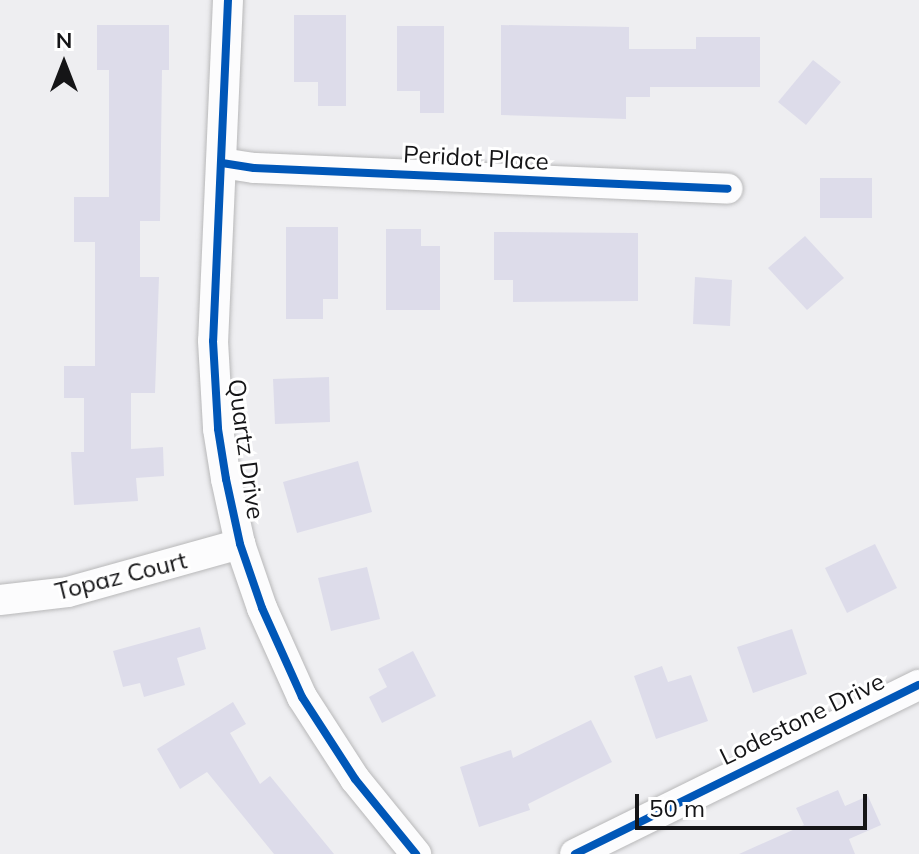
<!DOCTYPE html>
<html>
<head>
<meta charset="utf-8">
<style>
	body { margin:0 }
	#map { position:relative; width:919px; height:854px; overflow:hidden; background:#eeeef1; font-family:Mulish,sans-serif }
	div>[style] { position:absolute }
	.building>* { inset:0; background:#dddcea }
	.roads { filter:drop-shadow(0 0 2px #b8b8b9) drop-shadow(0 0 2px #b8b8b9) }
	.minor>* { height:30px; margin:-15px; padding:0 15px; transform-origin:15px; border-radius:15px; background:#fcfcfd }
	.cycleway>* { height:8px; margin:-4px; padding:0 4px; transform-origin:4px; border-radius:4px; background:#0057b8 }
	span { translate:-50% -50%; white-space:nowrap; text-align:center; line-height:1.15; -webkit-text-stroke:6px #fff; paint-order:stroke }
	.street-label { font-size:24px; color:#151517 }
	.north { position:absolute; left:24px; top:24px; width:80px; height:80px; -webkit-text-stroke:6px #fff; paint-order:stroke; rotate:0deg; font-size:22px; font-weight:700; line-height:32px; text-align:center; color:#151517 }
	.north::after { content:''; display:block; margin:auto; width:28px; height:36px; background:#151517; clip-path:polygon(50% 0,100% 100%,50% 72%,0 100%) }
	.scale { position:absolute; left:635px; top:794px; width:232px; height:36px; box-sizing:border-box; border:4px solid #151517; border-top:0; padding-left:10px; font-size:24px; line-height:28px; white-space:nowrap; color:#151517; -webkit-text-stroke:6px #fff; paint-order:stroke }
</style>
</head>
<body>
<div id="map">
	<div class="building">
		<i style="clip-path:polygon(294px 15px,346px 15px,346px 106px,318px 106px,318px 82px,294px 82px)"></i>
		<i style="clip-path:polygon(97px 25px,169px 25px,169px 70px,162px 70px,160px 221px,140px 221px,140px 277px,159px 277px,155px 393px,131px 393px,131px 449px,163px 447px,164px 476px,136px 478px,138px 501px,74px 505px,71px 452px,84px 452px,84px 398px,64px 398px,64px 366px,95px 366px,95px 242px,74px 242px,74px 197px,109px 197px,109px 70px,97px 70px)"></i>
		<i style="clip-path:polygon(501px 25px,629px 27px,629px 49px,696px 49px,696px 37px,760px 37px,760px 87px,650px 87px,650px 97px,626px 97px,626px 119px,501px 115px)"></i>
		<i style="clip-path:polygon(397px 26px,444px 26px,444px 113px,420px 113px,420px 91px,397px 91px)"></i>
		<i style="clip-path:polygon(813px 60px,841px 82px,806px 125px,778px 102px)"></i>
		<i style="clip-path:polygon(820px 178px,872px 178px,872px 218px,820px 218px)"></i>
		<i style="clip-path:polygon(286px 227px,338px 227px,338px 299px,323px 299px,323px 319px,286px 319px)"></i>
		<i style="clip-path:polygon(386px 229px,421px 229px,421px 246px,440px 246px,440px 310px,386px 310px)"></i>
		<i style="clip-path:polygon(494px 232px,638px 233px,638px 301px,513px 302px,513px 280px,494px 280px)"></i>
		<i style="clip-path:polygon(805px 236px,844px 278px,807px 310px,768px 268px)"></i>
		<i style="clip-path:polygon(695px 277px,732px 280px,730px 326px,693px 324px)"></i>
		<i style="clip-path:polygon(329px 377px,330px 422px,275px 424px,273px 379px)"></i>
		<i style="clip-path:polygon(358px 461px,372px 512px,297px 533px,283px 482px)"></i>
		<i style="clip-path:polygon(875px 544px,897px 588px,847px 613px,825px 568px)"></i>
		<i style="clip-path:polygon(367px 567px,380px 619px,331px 631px,318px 578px)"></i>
		<i style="clip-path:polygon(200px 627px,206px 649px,177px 658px,185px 685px,144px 697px,140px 683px,123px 687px,113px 651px)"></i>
		<i style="clip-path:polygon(792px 629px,807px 674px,753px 693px,737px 647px)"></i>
		<i style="clip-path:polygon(413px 651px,436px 696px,382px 723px,369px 697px,387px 687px,378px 669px)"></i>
		<i style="clip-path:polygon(662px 666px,668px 682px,691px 675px,708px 721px,656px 739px,634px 676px)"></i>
		<i style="clip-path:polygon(233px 702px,246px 724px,230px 733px,260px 784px,270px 776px,334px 854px,274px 854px,207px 772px,180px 789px,157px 749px)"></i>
		<i style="clip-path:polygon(591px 720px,612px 762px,528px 804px,530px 810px,479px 827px,460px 767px,511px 750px,513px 758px)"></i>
		<i style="clip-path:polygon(838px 790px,845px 806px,868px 796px,881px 825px,849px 839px,855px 854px,739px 854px,804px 825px,796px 808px)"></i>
	</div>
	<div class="roads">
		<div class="minor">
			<i style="left:228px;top:0;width:341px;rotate:92.5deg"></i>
			<i style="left:213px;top:341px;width:88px;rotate:86.7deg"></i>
			<i style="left:218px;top:429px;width:51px;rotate:80.9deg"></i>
			<i style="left:226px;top:479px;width:66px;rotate:77.8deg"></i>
			<i style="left:240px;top:544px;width:68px;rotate:71deg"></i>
			<i style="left:262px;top:608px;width:98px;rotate:65.8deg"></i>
			<i style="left:302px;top:697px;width:98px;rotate:57.1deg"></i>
			<i style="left:355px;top:779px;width:97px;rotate:50.9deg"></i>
			<i style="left:222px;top:163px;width:32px;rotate:9deg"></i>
			<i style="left:254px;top:168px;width:474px;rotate:2.5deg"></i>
			<i style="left:0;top:600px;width:68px;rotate:-6.7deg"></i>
			<i style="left:68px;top:592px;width:179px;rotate:-15.6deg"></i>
			<i style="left:575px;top:854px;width:383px;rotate:-26.2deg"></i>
		</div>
	</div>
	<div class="cycleway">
		<i style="left:228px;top:0;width:341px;rotate:92.5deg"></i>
		<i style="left:213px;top:341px;width:88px;rotate:86.7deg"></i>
		<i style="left:218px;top:429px;width:51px;rotate:80.9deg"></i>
		<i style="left:226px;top:479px;width:66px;rotate:77.8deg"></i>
		<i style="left:240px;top:544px;width:68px;rotate:71deg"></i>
		<i style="left:262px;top:608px;width:98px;rotate:65.8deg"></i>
		<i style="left:302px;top:697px;width:98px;rotate:57.1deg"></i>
		<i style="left:355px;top:779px;width:97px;rotate:50.9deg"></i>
		<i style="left:222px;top:163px;width:32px;rotate:9deg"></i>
		<i style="left:254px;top:168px;width:474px;rotate:2.5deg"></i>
		<i style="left:575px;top:854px;width:383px;rotate:-26.2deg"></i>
	</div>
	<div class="street-label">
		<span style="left:476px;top:158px;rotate:3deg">Peridot Place</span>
		<span style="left:246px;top:449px;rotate:82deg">Quartz Drive</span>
		<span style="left:121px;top:576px;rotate:-14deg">Topaz Court</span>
		<span style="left:802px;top:719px;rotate:-26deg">Lodestone Drive</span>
	</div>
	<div class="north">N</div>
	<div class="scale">50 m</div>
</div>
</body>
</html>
